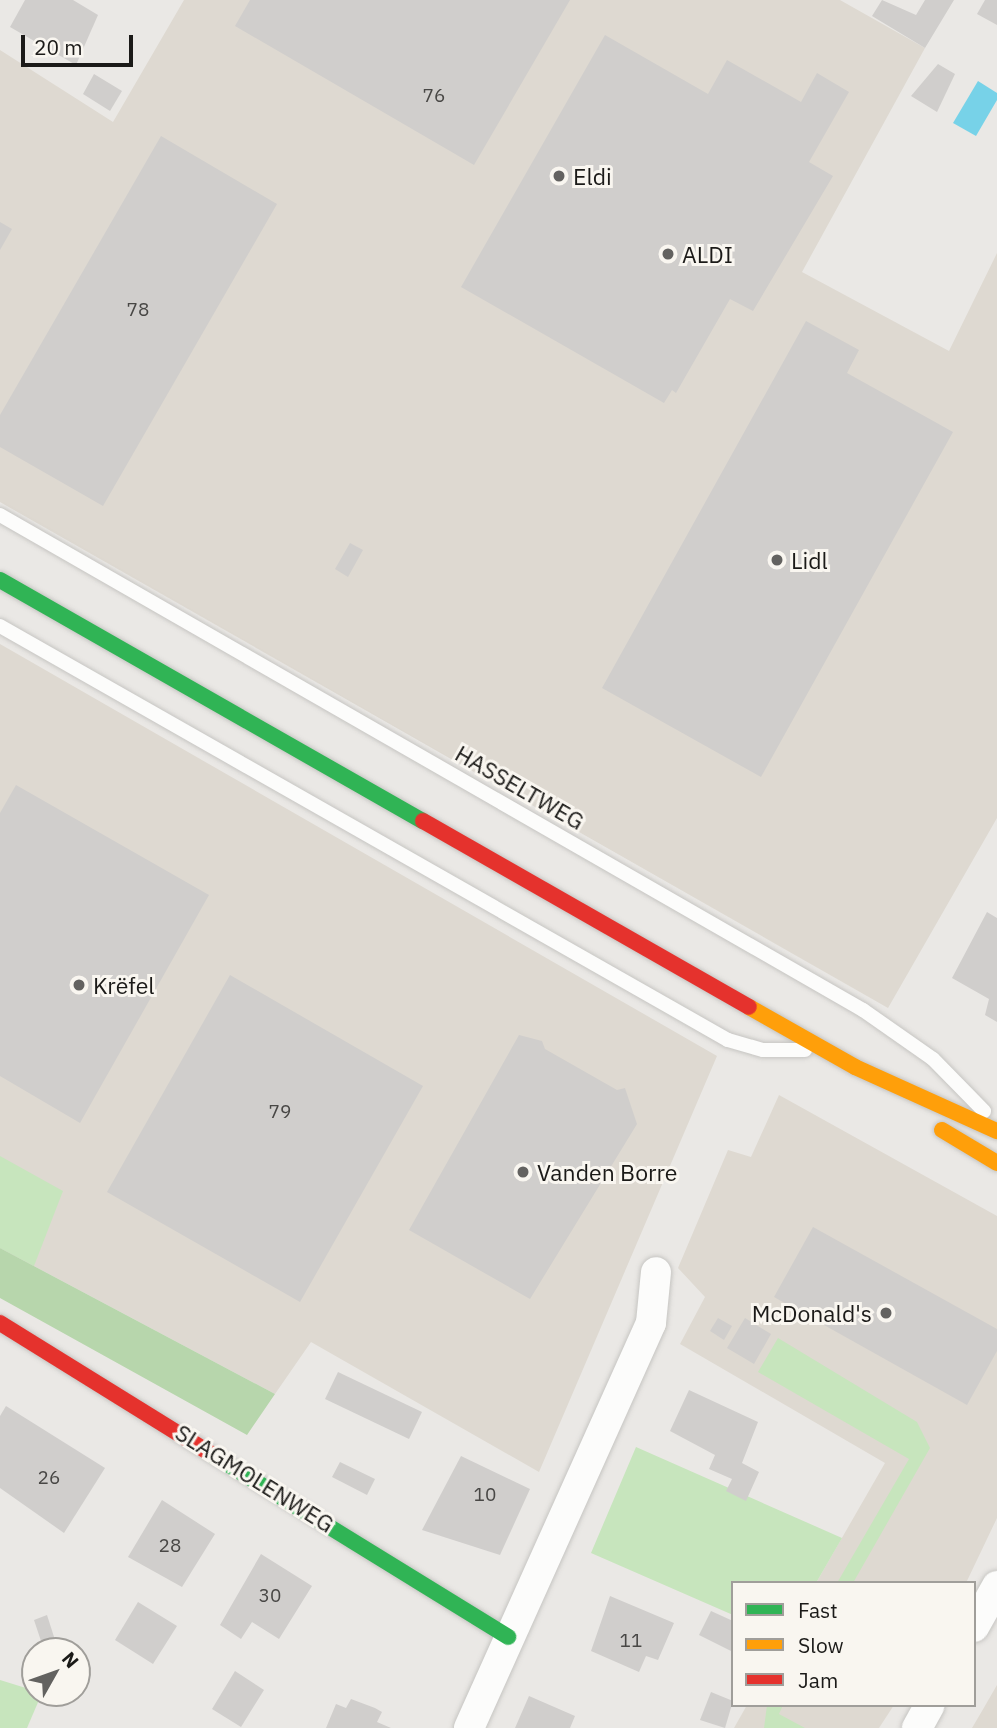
<!DOCTYPE html>
<html>
<head>
<meta charset="utf-8">
<style>
	body { margin:0 }
	#map { position:relative; width:997px; height:1728px; overflow:hidden; background:#eae8e5; font-family:"IBM Plex Sans",sans-serif }
	div>[style] { position:absolute }
	.built>* { inset:0; background:#ded9d1 }
	.green>* { inset:0; background:#c7e5bd }
	.forest>* { inset:0; background:#b7d6ac }
	.water>* { inset:0; background:#77d2e8 }
	.building>* { inset:0; background:#d0cecc }
	.roads { filter:drop-shadow(0 0 2px #c6c5c2) drop-shadow(0 0 2px #c6c5c2) }
	.lane>* { height:14px; margin:-7px; padding:0 7px; transform-origin:7px; border-radius:7px; background:#fcfcfb }
	.street>* { height:30px; margin:-15px; padding:0 15px; transform-origin:15px; border-radius:15px; background:#fcfcfb }
	.fast>* { height:16px; margin:-8px; padding:0 8px; transform-origin:8px; border-radius:8px; background:#30b455 }
	.slow>* { height:16px; margin:-8px; padding:0 8px; transform-origin:8px; border-radius:8px; background:#ff9f0a }
	.jam>* { height:16px; margin:-8px; padding:0 8px; transform-origin:8px; border-radius:8px; background:#e5322d }
	.dots>* { width:19px; height:19px; translate:-50% -50%; box-sizing:border-box; border:4px solid #f9f6f0; border-radius:50% }
	span { translate:-50% -50%; white-space:nowrap; text-align:center; line-height:1.15; -webkit-text-stroke:6px #f9f6f0; paint-order:stroke }
	.number-label { font-size:19px; color:#484745 }
	.number-label span { -webkit-text-stroke-width:0 }
	.poi-label { font-size:23px; color:#1b1a18 }
	.left { translate:0 -50%; text-align:left }
	.right { translate:-100% -50%; text-align:right }
	.street-label { font-size:23px; color:#1b1a18 }
	.legend { position:absolute; left:731px; top:1581px; width:245px; height:126px; box-sizing:border-box; background:#f9f6f0; border:2px solid #a09e9a; margin:0; padding:9px 12px; list-style:none; font-size:21px; color:#1b1a18 }
	.legend li { display:flex; align-items:center; gap:14px; height:35px }
	.legend b { width:35px; border:2px solid #a09e9a }
	.north { position:absolute; left:21px; top:1637px; width:70px; height:70px; box-sizing:border-box; background:#f9f6f0; border:2px solid #a09e9a; border-radius:50%; rotate:50deg; font-size:19px; font-weight:700; line-height:28px; text-align:center; color:#1b1a18 }
	.north::after { content:''; display:block; margin:auto; width:24px; height:32px; background:#636260; clip-path:polygon(50% 0,100% 100%,50% 72%,0 100%) }
	.scale { position:absolute; left:21px; top:35px; width:112px; height:32px; box-sizing:border-box; border:4px solid #1b1a18; border-top:0; padding-left:9px; font-size:21px; line-height:24px; white-space:nowrap; color:#1b1a18; -webkit-text-stroke:5px #f9f6f0; paint-order:stroke }
</style>
</head>
<body>
<div id="map">
	<div class="built">
		<i style="clip-path:polygon(184px 0,840px 0,925px 48px,802px 272px,949px 351px,997px 253px,997px 818px,888px 1008px,0 502px,0 50px,113px 122px)"></i>
		<i style="clip-path:polygon(0 644px,717px 1056px,539px 1472px,311px 1342px,275px 1394px,0 1248px)"></i>
		<i style="clip-path:polygon(779px 1095px,997px 1216px,997px 1518px,966px 1583px,816px 1583px,885px 1463px,680px 1344px,705px 1297px,678px 1268px,728px 1150px,751px 1157px)"></i>
		<i style="clip-path:polygon(997px 1685px,997px 1728px,972px 1728px,982px 1711px)"></i>
		<i style="clip-path:polygon(747px 1705px,894px 1705px,879px 1728px,734px 1728px)"></i>
	</div>
	<div class="green">
		<i style="clip-path:polygon(0 1156px,63px 1191px,34px 1266px,0 1248px)"></i>
		<i style="clip-path:polygon(778px 1338px,917px 1422px,930px 1448px,853px 1583px,837px 1583px,909px 1459px,758px 1372px)"></i>
		<i style="clip-path:polygon(636px 1447px,842px 1538px,816px 1583px,733px 1583px,733px 1615px,591px 1553px)"></i>
		<i style="clip-path:polygon(0 1680px,42px 1693px,27px 1728px,0 1728px)"></i>
		<i style="clip-path:polygon(767px 1705px,783px 1705px,779px 1714px,805px 1728px,764px 1728px)"></i>
	</div>
	<div class="forest">
		<i style="clip-path:polygon(0 1248px,47px 1273px,275px 1394px,247px 1435px,0 1298px)"></i>
	</div>
	<div class="water">
		<i style="clip-path:polygon(978px 81px,997px 93px,997px 100px,976px 136px,953px 123px)"></i>
	</div>
	<div class="building">
		<i style="clip-path:polygon(25px 0,73px 0,98px 15px,76px 65px,10px 27px)"></i>
		<i style="clip-path:polygon(250px 0,570px 0,474px 165px,235px 26px)"></i>
		<i style="clip-path:polygon(882px 0,916px 15px,925px 0,954px 0,925px 48px,872px 16px)"></i>
		<i style="clip-path:polygon(985px 0,997px 0,997px 25px,977px 14px)"></i>
		<i style="clip-path:polygon(605px 35px,708px 94px,727px 60px,801px 102px,817px 73px,849px 92px,809px 162px,833px 176px,753px 311px,730px 299px,676px 393px,672px 390px,664px 403px,461px 287px)"></i>
		<i style="clip-path:polygon(938px 64px,955px 74px,937px 112px,911px 96px)"></i>
		<i style="clip-path:polygon(94px 74px,122px 91px,110px 111px,83px 94px)"></i>
		<i style="clip-path:polygon(161px 136px,277px 204px,103px 506px,0 447px,0 415px)"></i>
		<i style="clip-path:polygon(0 222px,12px 229px,0 250px)"></i>
		<i style="clip-path:polygon(806px 321px,859px 350px,847px 373px,953px 432px,761px 777px,602px 688px)"></i>
		<i style="clip-path:polygon(350px 543px,363px 550px,348px 577px,335px 569px)"></i>
		<i style="clip-path:polygon(16px 785px,209px 895px,80px 1123px,0 1076px,0 813px)"></i>
		<i style="clip-path:polygon(987px 912px,997px 918px,997px 1022px,985px 1015px,989px 999px,952px 978px)"></i>
		<i style="clip-path:polygon(230px 975px,423px 1086px,300px 1302px,107px 1192px)"></i>
		<i style="clip-path:polygon(519px 1035px,542px 1041px,545px 1049px,617px 1090px,625px 1088px,637px 1124px,530px 1299px,409px 1230px)"></i>
		<i style="clip-path:polygon(813px 1227px,997px 1329px,997px 1351px,967px 1405px,774px 1297px)"></i>
		<i style="clip-path:polygon(718px 1318px,732px 1326px,724px 1340px,710px 1331px)"></i>
		<i style="clip-path:polygon(745px 1318px,771px 1334px,754px 1364px,727px 1348px)"></i>
		<i style="clip-path:polygon(338px 1372px,422px 1412px,409px 1439px,325px 1399px)"></i>
		<i style="clip-path:polygon(689px 1390px,758px 1422px,742px 1463px,759px 1472px,746px 1501px,726px 1491px,732px 1479px,709px 1469px,715px 1455px,670px 1431px)"></i>
		<i style="clip-path:polygon(6px 1406px,105px 1468px,64px 1533px,0 1488px,0 1416px)"></i>
		<i style="clip-path:polygon(461px 1456px,530px 1489px,500px 1555px,422px 1530px)"></i>
		<i style="clip-path:polygon(340px 1462px,375px 1479px,367px 1495px,332px 1477px)"></i>
		<i style="clip-path:polygon(162px 1500px,215px 1534px,182px 1587px,128px 1557px)"></i>
		<i style="clip-path:polygon(261px 1554px,312px 1586px,279px 1639px,252px 1622px,241px 1639px,220px 1625px)"></i>
		<i style="clip-path:polygon(610px 1596px,674px 1623px,658px 1660px,646px 1656px,639px 1672px,591px 1651px)"></i>
		<i style="clip-path:polygon(138px 1602px,177px 1626px,153px 1664px,115px 1640px)"></i>
		<i style="clip-path:polygon(711px 1611px,733px 1621px,733px 1652px,699px 1635px)"></i>
		<i style="clip-path:polygon(47px 1615px,55px 1640px,42px 1644px,34px 1620px)"></i>
		<i style="clip-path:polygon(235px 1671px,264px 1690px,241px 1727px,212px 1709px)"></i>
		<i style="clip-path:polygon(711px 1692px,733px 1701px,725px 1728px,700px 1720px)"></i>
		<i style="clip-path:polygon(529px 1696px,575px 1716px,570px 1728px,515px 1728px)"></i>
		<i style="clip-path:polygon(351px 1699px,375px 1708px,382px 1712px,377px 1722px,391px 1728px,326px 1728px,336px 1704px,346px 1708px)"></i>
	</div>
	<div class="roads">
		<div class="lane">
			<i style="left:0;top:515px;width:995px;rotate:29.84deg"></i>
			<i style="left:863px;top:1010px;width:85px;rotate:35deg"></i>
			<i style="left:933px;top:1059px;width:73px;rotate:45.6deg"></i>
			<i style="left:0;top:626px;width:837px;rotate:29.63deg"></i>
			<i style="left:728px;top:1040px;width:36px;rotate:16deg"></i>
			<i style="left:763px;top:1050px;width:42px"></i>
		</div>
		<div class="street">
			<i style="left:974px;top:1627px;width:47px;rotate:-60.7deg"></i>
			<i style="left:469px;top:1728px;width:444px;rotate:-65.8deg"></i>
			<i style="left:651px;top:1323px;width:51px;rotate:-84.4deg"></i>
			<i style="left:917px;top:1728px;width:26px;rotate:-61deg"></i>
		</div>
		<div class="fast">
			<i style="left:0;top:580px;width:487px;rotate:29.7deg"></i>
			<i style="left:211px;top:1454px;width:349px;rotate:31.6deg"></i>
		</div>
		<div class="slow">
			<i style="left:749px;top:1007px;width:122px;rotate:29.5deg"></i>
			<i style="left:855px;top:1067px;width:156px;rotate:24.3deg"></i>
			<i style="left:942px;top:1130px;width:64px;rotate:31deg"></i>
		</div>
		<div class="jam">
			<i style="left:423px;top:821px;width:375px;rotate:29.7deg"></i>
			<i style="left:0;top:1323px;width:248px;rotate:31.8deg"></i>
		</div>
	</div>
	<div class="dots">
		<i style="left:559px;top:176px;background:#636260"></i>
		<i style="left:668px;top:254px;background:#636260"></i>
		<i style="left:777px;top:560px;background:#636260"></i>
		<i style="left:79px;top:985px;background:#636260"></i>
		<i style="left:523px;top:1172px;background:#636260"></i>
		<i style="left:886px;top:1313px;background:#636260"></i>
	</div>
	<div class="number-label">
		<span style="left:434px;top:96px">76</span>
		<span style="left:138px;top:310px">78</span>
		<span style="left:280px;top:1112px">79</span>
		<span style="left:49px;top:1478px">26</span>
		<span style="left:485px;top:1495px">10</span>
		<span style="left:170px;top:1546px">28</span>
		<span style="left:270px;top:1596px">30</span>
		<span style="left:631px;top:1641px">11</span>
	</div>
	<div class="poi-label">
		<span class="left" style="left:573px;top:176px">Eldi</span>
		<span class="left" style="left:682px;top:254px">ALDI</span>
		<span class="left" style="left:791px;top:560px">Lidl</span>
		<span class="left" style="left:93px;top:985px">Krëfel</span>
		<span class="left" style="left:537px;top:1172px">Vanden Borre</span>
		<span class="right" style="left:872px;top:1313px">McDonald's</span>
	</div>
	<div class="street-label">
		<span style="left:520px;top:787px;rotate:30deg">HASSELTWEG</span>
		<span style="left:255px;top:1478px;rotate:32deg">SLAGMOLENWEG</span>
	</div>
	<ul class="legend">
	<li><b style="height:9px;background:#30b455"></b>Fast</li>
	<li><b style="height:9px;background:#ff9f0a"></b>Slow</li>
	<li><b style="height:9px;background:#e5322d"></b>Jam</li>
	</ul>
	<div class="north">N</div>
	<div class="scale">20 m</div>
</div>
</body>
</html>
